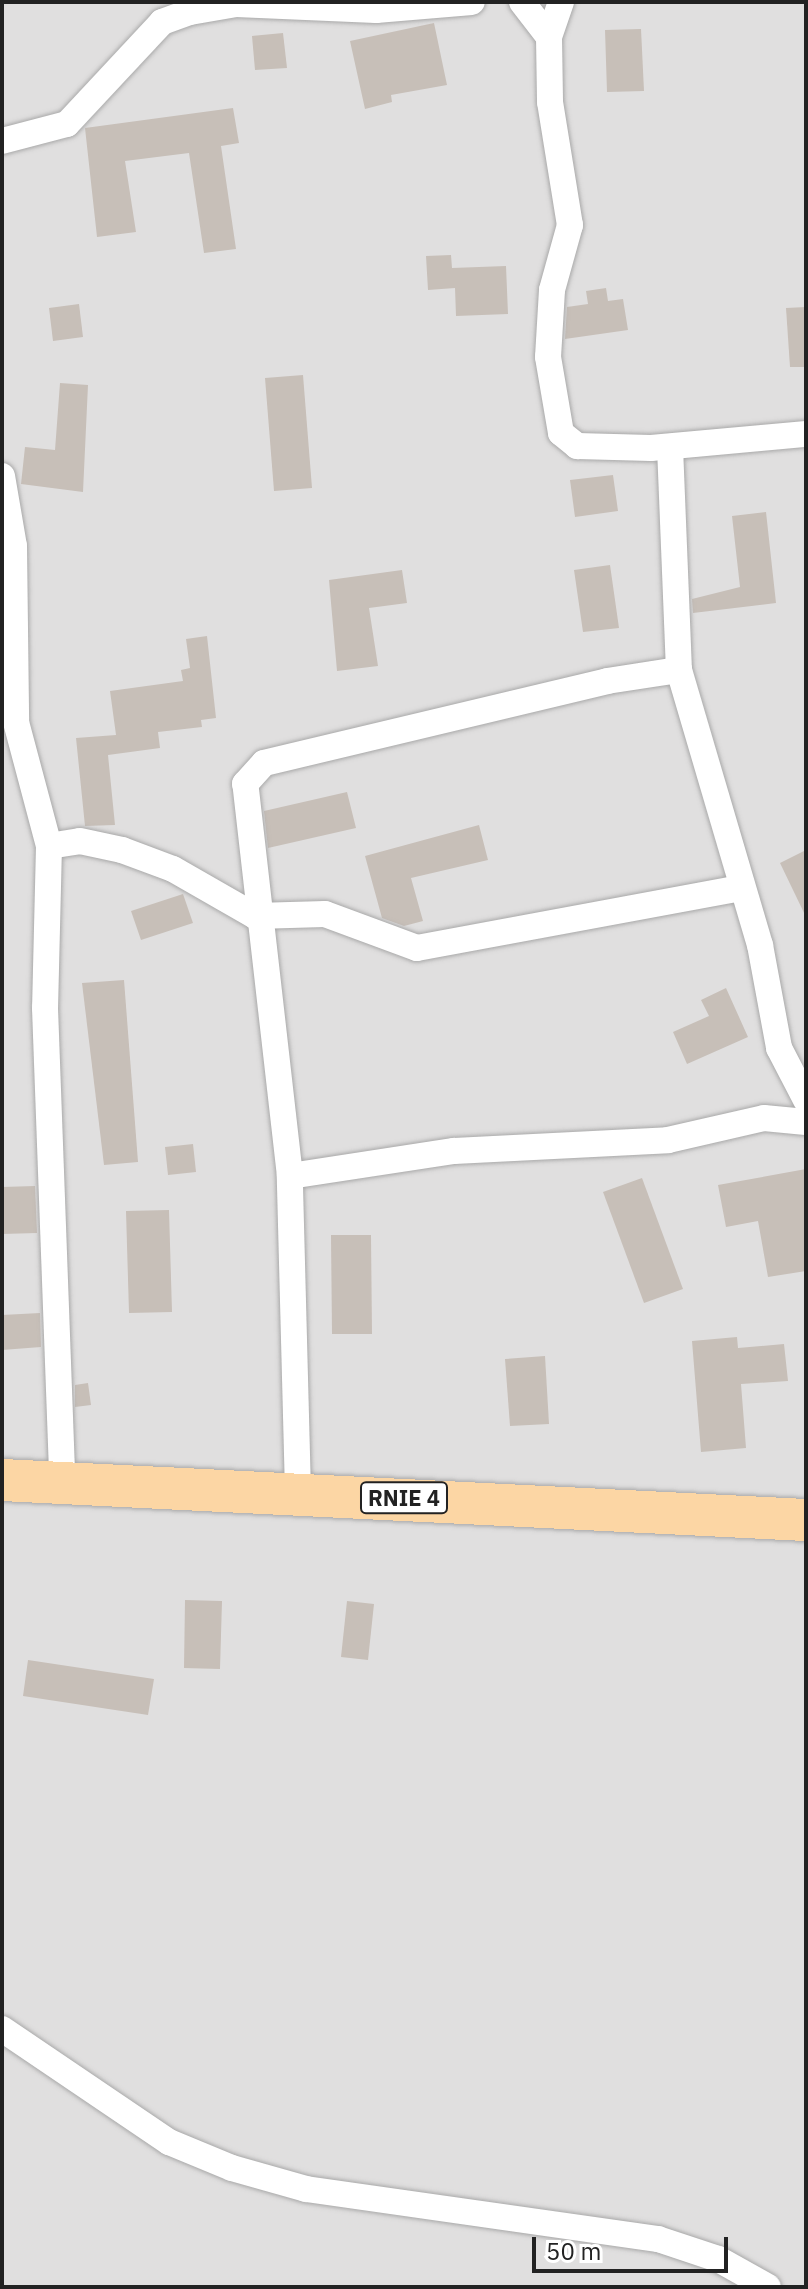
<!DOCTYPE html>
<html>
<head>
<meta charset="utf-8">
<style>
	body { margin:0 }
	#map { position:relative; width:808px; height:2289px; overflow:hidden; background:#f2efe9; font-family:"IBM Plex Sans",sans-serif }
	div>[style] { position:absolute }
	.residential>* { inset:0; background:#e0dfdf }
	.building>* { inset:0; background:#c7bfb8 }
	.roads { filter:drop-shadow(0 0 2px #a9a9a9) drop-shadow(0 0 2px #a9a9a9) }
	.minor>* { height:26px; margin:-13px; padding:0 13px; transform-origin:13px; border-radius:13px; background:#fff }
	.primary>* { height:42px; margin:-21px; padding:0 21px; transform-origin:21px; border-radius:21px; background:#fcd6a4 }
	span { translate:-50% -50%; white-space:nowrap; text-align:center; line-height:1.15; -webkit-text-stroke:6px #fff; paint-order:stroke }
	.shield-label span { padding:2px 6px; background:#fff; border:2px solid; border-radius:6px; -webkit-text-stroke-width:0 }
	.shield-label { font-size:22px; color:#222; font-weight:700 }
	.frame { position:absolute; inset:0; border:4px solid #222; pointer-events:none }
	.scale { position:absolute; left:532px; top:2237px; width:196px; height:36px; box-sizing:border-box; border:4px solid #222; border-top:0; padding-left:10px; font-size:24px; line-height:28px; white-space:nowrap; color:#222; -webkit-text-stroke:6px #fff; paint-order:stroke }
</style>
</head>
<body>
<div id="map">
	<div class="residential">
		<i style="clip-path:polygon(2px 2px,806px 2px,806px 2287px,2px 2287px)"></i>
	</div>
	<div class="building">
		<i style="clip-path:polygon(434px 23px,447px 85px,391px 95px,392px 102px,365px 109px,350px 41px)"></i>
		<i style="clip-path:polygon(641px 29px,644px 91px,607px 92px,605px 30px)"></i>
		<i style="clip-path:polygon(283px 33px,287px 68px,255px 70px,252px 36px)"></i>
		<i style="clip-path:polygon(233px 108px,239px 143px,221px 146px,236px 249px,204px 253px,189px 153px,125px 161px,136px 232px,97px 237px,85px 128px)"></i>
		<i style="clip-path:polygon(451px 255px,452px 268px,506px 266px,508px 314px,456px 316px,455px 288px,428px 290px,426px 256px)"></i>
		<i style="clip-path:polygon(606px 288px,608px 301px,623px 299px,628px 330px,565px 339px,567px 307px,588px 304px,586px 291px)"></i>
		<i style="clip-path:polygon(79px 304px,83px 337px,53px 341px,49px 308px)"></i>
		<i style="clip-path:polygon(806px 307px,806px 367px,790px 367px,786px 308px)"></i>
		<i style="clip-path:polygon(303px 375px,312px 488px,274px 491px,265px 378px)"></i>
		<i style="clip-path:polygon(60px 383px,88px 385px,83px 492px,21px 484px,25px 447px,55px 450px)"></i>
		<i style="clip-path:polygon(613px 475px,618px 511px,575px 517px,570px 480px)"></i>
		<i style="clip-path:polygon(766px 512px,776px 603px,693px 613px,692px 599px,740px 587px,732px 516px)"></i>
		<i style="clip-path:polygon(610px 565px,619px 628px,583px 632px,574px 570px)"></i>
		<i style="clip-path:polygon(402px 570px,407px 603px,369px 608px,378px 666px,337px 671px,329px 580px)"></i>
		<i style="clip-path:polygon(207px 636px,216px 718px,201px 720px,202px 727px,158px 732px,160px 748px,108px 755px,115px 825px,85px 826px,76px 738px,116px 735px,110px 691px,183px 681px,181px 670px,190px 668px,186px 639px)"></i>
		<i style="clip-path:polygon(347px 792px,356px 828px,268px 848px,264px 811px)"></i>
		<i style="clip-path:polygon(479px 825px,488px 860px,411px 878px,423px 921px,404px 926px,382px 918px,365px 856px)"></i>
		<i style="clip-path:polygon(806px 850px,806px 917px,780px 863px)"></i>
		<i style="clip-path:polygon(183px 894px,193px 923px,141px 940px,131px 911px)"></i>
		<i style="clip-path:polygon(124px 980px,138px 1162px,104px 1165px,82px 983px)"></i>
		<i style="clip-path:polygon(726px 988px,748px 1037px,687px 1064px,673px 1032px,709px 1016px,701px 1000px)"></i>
		<i style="clip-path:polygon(193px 1144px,196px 1172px,168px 1175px,165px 1147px)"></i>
		<i style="clip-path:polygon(806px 1169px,806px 1271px,768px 1277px,758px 1221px,726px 1227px,718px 1185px)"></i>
		<i style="clip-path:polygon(642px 1178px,683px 1289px,644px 1303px,603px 1192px)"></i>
		<i style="clip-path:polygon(35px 1186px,37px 1233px,2px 1234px,2px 1187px)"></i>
		<i style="clip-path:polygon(169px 1210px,172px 1312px,129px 1313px,126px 1211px)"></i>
		<i style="clip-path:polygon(331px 1235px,371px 1235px,372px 1334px,332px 1334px)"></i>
		<i style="clip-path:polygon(40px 1313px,41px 1347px,2px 1350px,2px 1315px)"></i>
		<i style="clip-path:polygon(737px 1337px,738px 1348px,784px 1344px,788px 1381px,741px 1384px,746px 1448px,701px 1452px,692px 1341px)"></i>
		<i style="clip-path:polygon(545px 1356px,549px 1424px,510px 1426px,505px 1359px)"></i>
		<i style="clip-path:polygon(88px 1383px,91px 1405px,75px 1407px,75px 1385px)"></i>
		<i style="clip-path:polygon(185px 1600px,222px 1601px,220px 1669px,184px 1668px)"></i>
		<i style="clip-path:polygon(347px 1601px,374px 1604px,368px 1660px,341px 1657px)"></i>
		<i style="clip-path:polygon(28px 1660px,154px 1679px,148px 1715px,23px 1696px)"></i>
	</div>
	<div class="roads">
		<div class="minor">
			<i style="left:522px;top:2px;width:44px;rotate:52.4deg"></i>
			<i style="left:561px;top:2px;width:37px;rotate:109deg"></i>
			<i style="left:549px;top:37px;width:65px;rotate:89.1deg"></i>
			<i style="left:550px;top:102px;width:125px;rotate:80.8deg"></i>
			<i style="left:570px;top:225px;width:67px;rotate:105.5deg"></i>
			<i style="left:552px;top:290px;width:67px;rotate:93.4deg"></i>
			<i style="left:548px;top:357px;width:77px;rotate:80.3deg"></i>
			<i style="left:561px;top:433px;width:21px;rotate:39deg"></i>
			<i style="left:577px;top:446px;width:74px;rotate:1.5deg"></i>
			<i style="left:651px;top:448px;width:156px;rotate:-5.2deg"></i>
			<i style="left:2px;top:141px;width:67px;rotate:-14.7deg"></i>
			<i style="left:67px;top:124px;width:139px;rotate:-47deg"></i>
			<i style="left:162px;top:22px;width:30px;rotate:-20deg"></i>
			<i style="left:190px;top:12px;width:47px;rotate:-9.9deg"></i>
			<i style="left:236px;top:4px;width:140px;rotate:2.5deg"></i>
			<i style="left:376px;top:10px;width:96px;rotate:-4.8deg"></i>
			<i style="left:670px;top:447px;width:223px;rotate:87.7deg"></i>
			<i style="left:679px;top:670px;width:287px;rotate:73.6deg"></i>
			<i style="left:760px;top:945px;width:105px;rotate:79.5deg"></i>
			<i style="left:779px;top:1048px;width:59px;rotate:62.6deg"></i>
			<i style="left:2px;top:476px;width:71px;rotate:80.3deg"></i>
			<i style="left:14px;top:546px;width:176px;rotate:89.3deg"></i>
			<i style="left:16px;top:722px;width:128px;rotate:75.1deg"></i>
			<i style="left:49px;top:846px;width:162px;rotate:91.4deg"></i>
			<i style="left:45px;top:1008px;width:473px;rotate:87.9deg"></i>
			<i style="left:49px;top:846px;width:31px;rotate:-9deg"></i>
			<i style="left:80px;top:841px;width:43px;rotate:12.1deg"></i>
			<i style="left:122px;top:850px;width:54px;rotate:20.4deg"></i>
			<i style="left:173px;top:869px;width:95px;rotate:29.8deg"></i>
			<i style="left:255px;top:916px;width:70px;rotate:-1.6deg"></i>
			<i style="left:325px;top:914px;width:98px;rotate:20.3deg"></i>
			<i style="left:417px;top:948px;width:330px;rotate:-10.5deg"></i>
			<i style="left:290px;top:1176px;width:166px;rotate:-8.7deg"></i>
			<i style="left:454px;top:1151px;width:214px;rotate:-2.9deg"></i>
			<i style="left:668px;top:1140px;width:98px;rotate:-12.9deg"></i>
			<i style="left:764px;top:1118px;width:42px;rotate:5.4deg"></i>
			<i style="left:298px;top:1492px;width:316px;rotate:-91.5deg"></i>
			<i style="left:290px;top:1176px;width:395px;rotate:-96.5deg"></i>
			<i style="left:245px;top:784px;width:28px;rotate:-48deg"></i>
			<i style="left:264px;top:763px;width:353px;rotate:-13.4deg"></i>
			<i style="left:607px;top:681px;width:73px;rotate:-8.7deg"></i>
			<i style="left:2px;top:2029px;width:202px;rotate:34.1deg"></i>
			<i style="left:169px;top:2142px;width:68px;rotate:22.4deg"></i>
			<i style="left:232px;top:2168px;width:77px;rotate:15.8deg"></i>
			<i style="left:306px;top:2189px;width:356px;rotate:8.1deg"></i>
			<i style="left:658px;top:2239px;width:63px;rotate:18.4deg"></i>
			<i style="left:718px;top:2259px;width:57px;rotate:29.2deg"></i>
		</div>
		<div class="primary">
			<i style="left:2px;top:1480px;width:805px;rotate:2.85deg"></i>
		</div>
	</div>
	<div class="shield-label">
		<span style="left:404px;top:1498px">RNIE 4</span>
	</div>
	<div class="frame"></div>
	<div class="scale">50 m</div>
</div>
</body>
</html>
